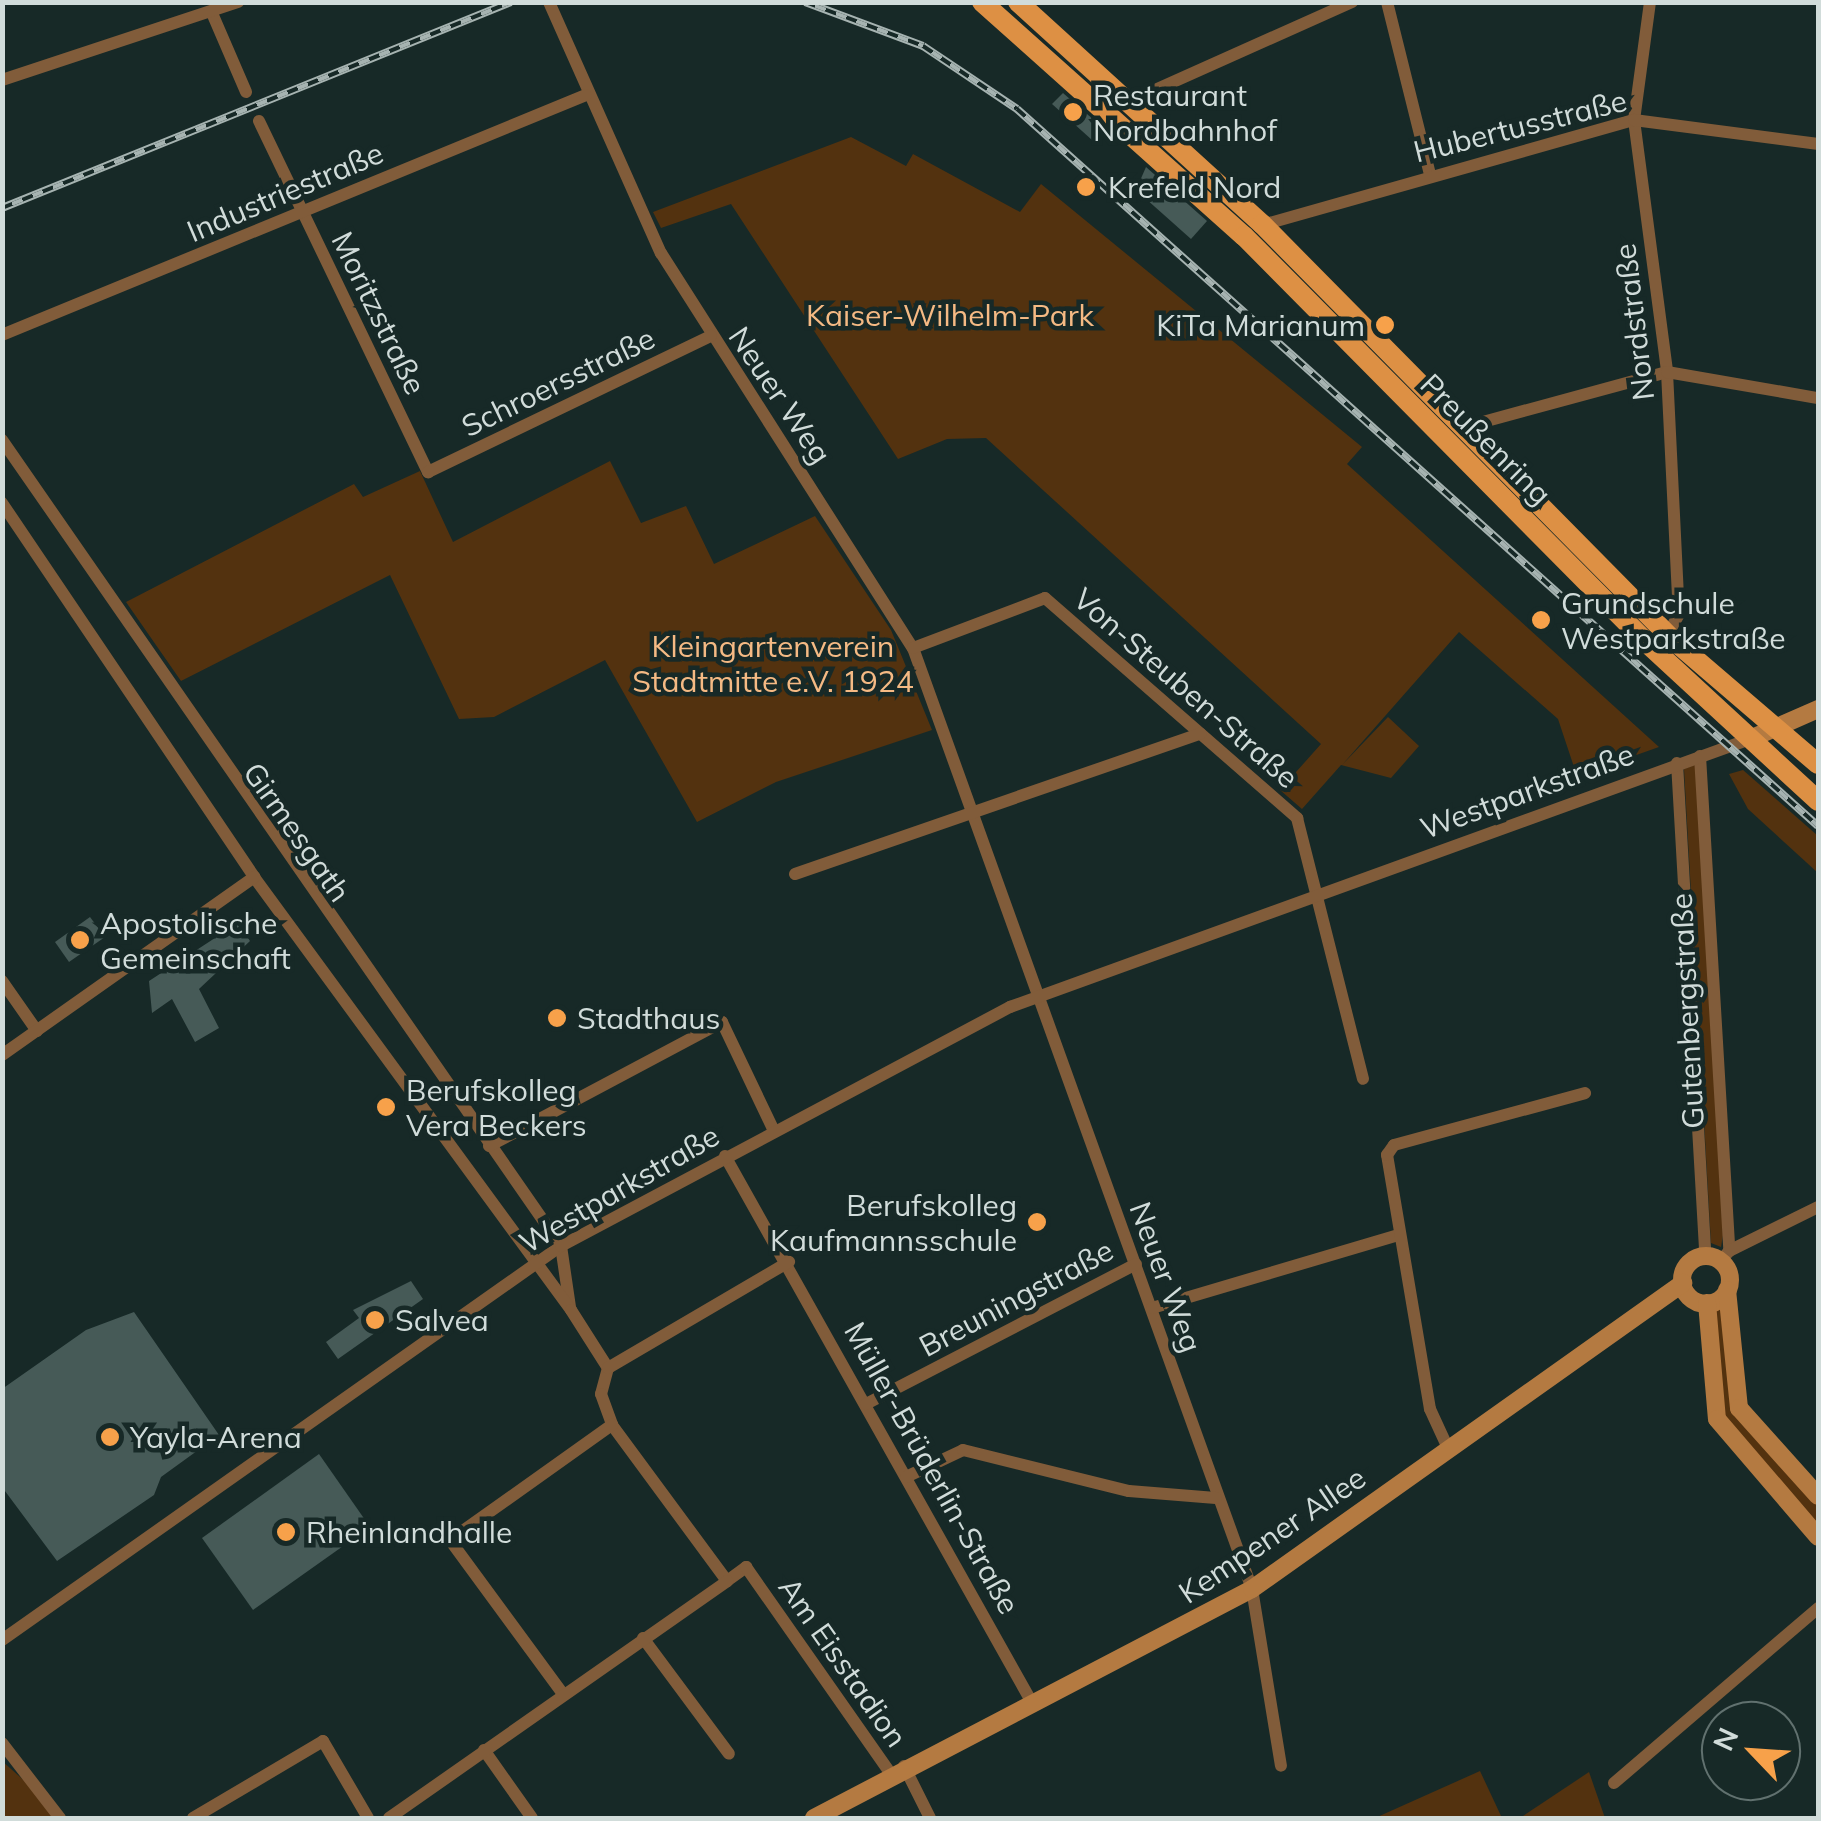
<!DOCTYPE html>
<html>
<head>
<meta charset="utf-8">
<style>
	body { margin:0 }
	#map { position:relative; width:1821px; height:1821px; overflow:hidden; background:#172927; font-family:Mulish,sans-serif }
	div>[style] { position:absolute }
	.green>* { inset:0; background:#53320f }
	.building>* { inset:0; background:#465a57 }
	.street>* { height:12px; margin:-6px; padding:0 6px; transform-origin:6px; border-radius:6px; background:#815c3a }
	.secondary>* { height:18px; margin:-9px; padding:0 9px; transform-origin:9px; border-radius:9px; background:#b47a41 }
	.secondary>.ring { margin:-9px; padding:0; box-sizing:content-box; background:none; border:18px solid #b47a41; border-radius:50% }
	.primary>* { height:20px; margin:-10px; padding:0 10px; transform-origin:10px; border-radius:10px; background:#dd9044 }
	.rail>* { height:8px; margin-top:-4px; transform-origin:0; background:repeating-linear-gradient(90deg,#172927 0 11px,#a6b3b1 0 22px); box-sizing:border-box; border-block:2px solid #a6b3b1 }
	.dots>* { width:28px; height:28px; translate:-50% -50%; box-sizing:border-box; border:5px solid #172927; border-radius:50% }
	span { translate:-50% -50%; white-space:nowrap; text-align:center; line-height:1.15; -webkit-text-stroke:9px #172927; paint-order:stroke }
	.poi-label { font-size:30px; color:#d1dcda }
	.left { translate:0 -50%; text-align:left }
	.right { translate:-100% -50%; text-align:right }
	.street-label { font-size:30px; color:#d1dcda }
	.park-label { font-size:30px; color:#f5ba84 }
	.frame { position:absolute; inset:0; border:5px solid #d1dcda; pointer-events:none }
	.north { position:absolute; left:1701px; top:1701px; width:100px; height:100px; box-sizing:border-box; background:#172927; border:2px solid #61716f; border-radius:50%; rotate:295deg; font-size:28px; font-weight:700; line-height:40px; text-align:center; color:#d1dcda }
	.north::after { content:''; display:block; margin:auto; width:35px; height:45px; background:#f7a14a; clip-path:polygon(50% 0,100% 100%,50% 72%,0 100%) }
</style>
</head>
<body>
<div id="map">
	<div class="green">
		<i style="clip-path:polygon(851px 137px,906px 166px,913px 154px,1020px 212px,1041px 184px,1362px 447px,1347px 464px,1659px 747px,1577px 776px,1558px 719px,1459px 632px,1342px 765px,1388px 717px,1419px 746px,1391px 778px,1341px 765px,1302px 809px,1280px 790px,1321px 744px,986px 438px,947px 439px,898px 459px,731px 204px,661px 228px,653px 212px)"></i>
		<i style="clip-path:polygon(610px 461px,641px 523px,686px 506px,714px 564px,815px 516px,891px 630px,932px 730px,776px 782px,697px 822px,605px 660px,494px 717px,459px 719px,390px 575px,181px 681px,126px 602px,354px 484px,363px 497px,420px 471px,453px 542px)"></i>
		<i style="clip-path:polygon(1697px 764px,1723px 1235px,1721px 1247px,1711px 1243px,1684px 769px)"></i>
		<i style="clip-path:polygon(1743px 770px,1818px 836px,1818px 873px,1748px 809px,1729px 774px)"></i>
		<i style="clip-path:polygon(1725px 1307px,1739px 1408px,1818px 1494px,1818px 1530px,1721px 1417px,1713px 1308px)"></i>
		<i style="clip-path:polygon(2px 1761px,45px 1799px,57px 1818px,3px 1818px)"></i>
		<i style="clip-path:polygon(1480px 1771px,1502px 1818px,1375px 1818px)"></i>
		<i style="clip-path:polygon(1589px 1772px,1605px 1818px,1520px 1818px)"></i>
	</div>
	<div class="building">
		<i style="clip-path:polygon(1063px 93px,1103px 128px,1092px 140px,1052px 104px)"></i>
		<i style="clip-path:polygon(1146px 167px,1207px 221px,1191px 239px,1136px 190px)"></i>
		<i style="clip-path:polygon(90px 917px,105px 937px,69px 962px,55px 942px)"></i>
		<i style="clip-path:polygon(238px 923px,250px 941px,199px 989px,219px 1028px,195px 1042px,172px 999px,152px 1013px,149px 981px)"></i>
		<i style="clip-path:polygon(411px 1281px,423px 1299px,338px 1359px,326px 1342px,359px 1318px,353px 1310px)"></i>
		<i style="clip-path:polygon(134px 1312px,219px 1435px,161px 1477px,154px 1495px,57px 1561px,2px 1487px,2px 1389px,86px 1330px)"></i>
		<i style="clip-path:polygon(319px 1454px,370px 1527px,253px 1610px,202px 1538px)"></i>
	</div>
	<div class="street">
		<i style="left:549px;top:2px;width:275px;rotate:66deg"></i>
		<i style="left:661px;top:253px;width:469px;rotate:57.5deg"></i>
		<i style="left:913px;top:648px;width:1000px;rotate:70.19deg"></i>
		<i style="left:1252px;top:1589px;width:179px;rotate:80.7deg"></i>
		<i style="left:1387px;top:2px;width:177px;rotate:76deg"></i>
		<i style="left:1650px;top:2px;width:119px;rotate:97.7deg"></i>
		<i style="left:1634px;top:120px;width:254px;rotate:82.5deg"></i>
		<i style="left:1667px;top:372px;width:242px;rotate:87.2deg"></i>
		<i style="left:1679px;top:614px;width:23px;rotate:119deg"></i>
		<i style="left:212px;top:13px;width:86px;rotate:66.7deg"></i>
		<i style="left:2px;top:80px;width:249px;rotate:-18.3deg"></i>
		<i style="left:1126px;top:103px;width:248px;rotate:-24.1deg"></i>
		<i style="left:259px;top:121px;width:390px;rotate:64.3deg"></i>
		<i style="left:428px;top:472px;width:314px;rotate:-25.7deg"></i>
		<i style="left:1259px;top:226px;width:390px;rotate:-15.8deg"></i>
		<i style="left:1634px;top:120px;width:186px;rotate:7.4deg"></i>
		<i style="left:2px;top:335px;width:631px;rotate:-22.34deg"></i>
		<i style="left:1461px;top:428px;width:213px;rotate:-15.2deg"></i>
		<i style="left:1667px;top:372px;width:153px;rotate:9.8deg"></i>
		<i style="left:2px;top:440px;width:981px;rotate:55.26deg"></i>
		<i style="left:561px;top:1246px;width:62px;rotate:81.6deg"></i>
		<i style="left:2px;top:503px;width:451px;rotate:56deg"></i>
		<i style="left:254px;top:877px;width:537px;rotate:53.79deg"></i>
		<i style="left:571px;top:1310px;width:69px;rotate:57.5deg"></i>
		<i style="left:608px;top:1368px;width:27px;rotate:105deg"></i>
		<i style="left:601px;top:1394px;width:33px;rotate:70deg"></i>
		<i style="left:612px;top:1425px;width:194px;rotate:53.6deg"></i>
		<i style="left:727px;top:1581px;width:24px;rotate:-36deg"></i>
		<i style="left:746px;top:1567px;width:253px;rotate:55deg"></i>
		<i style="left:913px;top:648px;width:141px;rotate:-20.7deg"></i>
		<i style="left:1045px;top:598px;width:335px;rotate:41.1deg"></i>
		<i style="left:1297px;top:818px;width:269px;rotate:75.8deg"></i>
		<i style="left:1700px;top:756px;width:496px;rotate:86.6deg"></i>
		<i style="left:1729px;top:1251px;width:13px;rotate:129deg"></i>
		<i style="left:1677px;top:763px;width:494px;rotate:86.7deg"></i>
		<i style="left:795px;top:874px;width:429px;rotate:-19.1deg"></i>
		<i style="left:2px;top:981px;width:61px;rotate:55deg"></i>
		<i style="left:2px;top:1055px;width:309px;rotate:-35.2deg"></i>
		<i style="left:489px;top:1146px;width:264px;rotate:-28deg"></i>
		<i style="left:722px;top:1022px;width:119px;rotate:64.5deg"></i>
		<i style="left:725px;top:1156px;width:623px;rotate:60.68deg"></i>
		<i style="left:1729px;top:1251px;width:99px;rotate:-26.3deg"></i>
		<i style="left:1152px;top:1308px;width:257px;rotate:-16.5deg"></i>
		<i style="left:608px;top:1368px;width:210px;rotate:-30.4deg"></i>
		<i style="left:866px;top:1404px;width:304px;rotate:-27.4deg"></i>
		<i style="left:1447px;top:1446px;width:41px;rotate:-114.7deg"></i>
		<i style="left:1430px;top:1409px;width:258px;rotate:-99.6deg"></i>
		<i style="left:1387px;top:1155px;width:12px;rotate:-55deg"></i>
		<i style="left:1394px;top:1145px;width:198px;rotate:-15.2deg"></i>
		<i style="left:906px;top:1477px;width:63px;rotate:-25.3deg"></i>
		<i style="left:963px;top:1450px;width:171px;rotate:13.9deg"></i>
		<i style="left:1129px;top:1491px;width:87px;rotate:4.6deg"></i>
		<i style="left:643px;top:1638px;width:144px;rotate:53.4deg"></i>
		<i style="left:2px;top:1640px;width:684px;rotate:-35.18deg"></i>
		<i style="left:561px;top:1246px;width:509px;rotate:-28.03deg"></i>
		<i style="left:1010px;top:1007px;width:787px;rotate:-19.91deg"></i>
		<i style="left:563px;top:1694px;width:191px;rotate:-126.3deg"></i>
		<i style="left:450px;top:1540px;width:199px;rotate:-35.4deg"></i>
		<i style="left:2px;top:1743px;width:95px;rotate:52.3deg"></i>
		<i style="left:484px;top:1750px;width:83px;rotate:54.8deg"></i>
		<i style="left:904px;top:1766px;width:58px;rotate:63.4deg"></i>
		<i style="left:1614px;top:1783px;width:269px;rotate:-40.6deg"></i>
		<i style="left:193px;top:1818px;width:151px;rotate:-30.6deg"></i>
		<i style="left:323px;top:1741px;width:89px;rotate:59.7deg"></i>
		<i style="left:389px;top:1818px;width:413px;rotate:-35deg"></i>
	</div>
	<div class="secondary">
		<i style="left:1750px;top:739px;width:74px;rotate:-23.8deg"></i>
		<i class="ring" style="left:1682px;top:1256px;width:30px;height:30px"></i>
		<i style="left:1727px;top:1290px;width:119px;rotate:84.2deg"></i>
		<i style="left:1739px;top:1408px;width:118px;rotate:48.1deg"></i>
		<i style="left:1707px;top:1303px;width:116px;rotate:85.1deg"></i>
		<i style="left:1717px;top:1419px;width:155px;rotate:49.4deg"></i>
		<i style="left:814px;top:1818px;width:494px;rotate:-27.6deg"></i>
		<i style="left:1252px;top:1589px;width:529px;rotate:-35.37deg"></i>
	</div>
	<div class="primary">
		<i style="left:982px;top:2px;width:351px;rotate:41.8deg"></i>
		<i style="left:1244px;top:236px;width:576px;rotate:45.28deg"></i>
		<i style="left:1649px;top:645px;width:230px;rotate:42.7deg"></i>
		<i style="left:1018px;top:2px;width:330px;rotate:42.3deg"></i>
		<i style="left:1262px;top:224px;width:583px;rotate:45.35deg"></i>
		<i style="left:1672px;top:639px;width:192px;rotate:40.6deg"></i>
	</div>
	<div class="rail">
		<i style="left:805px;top:2px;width:126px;rotate:20.4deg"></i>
		<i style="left:923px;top:46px;width:113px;rotate:33.8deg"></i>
		<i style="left:1017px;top:109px;width:1075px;rotate:41.83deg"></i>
		<i style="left:2px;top:208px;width:549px;rotate:-22.03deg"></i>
	</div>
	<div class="dots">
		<i style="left:1073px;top:112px;background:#f7a14a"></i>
		<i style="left:1086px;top:187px;background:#f7a14a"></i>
		<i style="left:1385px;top:325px;background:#f7a14a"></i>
		<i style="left:1541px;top:620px;background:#f7a14a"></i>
		<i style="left:80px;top:940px;background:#f7a14a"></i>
		<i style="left:557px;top:1018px;background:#f7a14a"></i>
		<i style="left:386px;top:1107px;background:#f7a14a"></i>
		<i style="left:1037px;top:1222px;background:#f7a14a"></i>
		<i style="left:375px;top:1320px;background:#f7a14a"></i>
		<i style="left:110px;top:1437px;background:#f7a14a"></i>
		<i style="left:286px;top:1532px;background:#f7a14a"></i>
	</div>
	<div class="poi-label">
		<span class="left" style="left:1093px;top:112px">Restaurant<br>Nordbahnhof</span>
		<span class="left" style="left:1108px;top:187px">Krefeld Nord</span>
		<span class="right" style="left:1365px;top:325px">KiTa Marianum</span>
		<span class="left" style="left:1561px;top:620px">Grundschule<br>Westparkstraße</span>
		<span class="left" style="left:100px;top:940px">Apostolische<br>Gemeinschaft</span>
		<span class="left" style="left:577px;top:1018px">Stadthaus</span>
		<span class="left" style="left:406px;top:1107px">Berufskolleg<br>Vera Beckers</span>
		<span class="right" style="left:1017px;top:1222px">Berufskolleg<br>Kaufmannsschule</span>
		<span class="left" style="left:395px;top:1320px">Salvea</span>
		<span class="left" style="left:130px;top:1437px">Yayla-Arena</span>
		<span class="left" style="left:306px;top:1532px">Rheinlandhalle</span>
	</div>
	<div class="street-label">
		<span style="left:1520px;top:126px;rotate:-14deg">Hubertusstraße</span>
		<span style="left:285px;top:192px;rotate:-23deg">Industriestraße</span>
		<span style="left:379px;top:313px;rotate:64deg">Moritzstraße</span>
		<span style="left:1634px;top:322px;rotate:-97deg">Nordstraße</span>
		<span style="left:558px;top:382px;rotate:-26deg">Schroersstraße</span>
		<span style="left:780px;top:395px;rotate:56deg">Neuer Weg</span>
		<span style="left:1486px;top:439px;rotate:45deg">Preußenring</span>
		<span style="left:1186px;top:688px;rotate:41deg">Von-Steuben-Straße</span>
		<span style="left:1527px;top:791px;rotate:-20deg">Westparkstraße</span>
		<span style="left:297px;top:832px;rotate:55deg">Girmesgath</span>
		<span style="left:1687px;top:1011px;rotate:-93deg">Gutenbergstraße</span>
		<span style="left:619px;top:1189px;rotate:-30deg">Westparkstraße</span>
		<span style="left:1166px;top:1277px;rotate:70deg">Neuer Weg</span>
		<span style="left:1016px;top:1298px;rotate:-28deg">Breuningstraße</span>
		<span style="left:932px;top:1468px;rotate:61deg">Müller-Brüderlin-Straße</span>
		<span style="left:1272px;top:1535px;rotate:-34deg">Kempener Allee</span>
		<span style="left:843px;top:1662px;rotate:55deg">Am Eisstadion</span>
	</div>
	<div class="park-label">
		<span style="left:950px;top:315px">Kaiser-Wilhelm-Park</span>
		<span style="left:773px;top:663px">Kleingartenverein<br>Stadtmitte e.V. 1924</span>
	</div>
	<div class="frame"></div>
	<div class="north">N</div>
</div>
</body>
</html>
